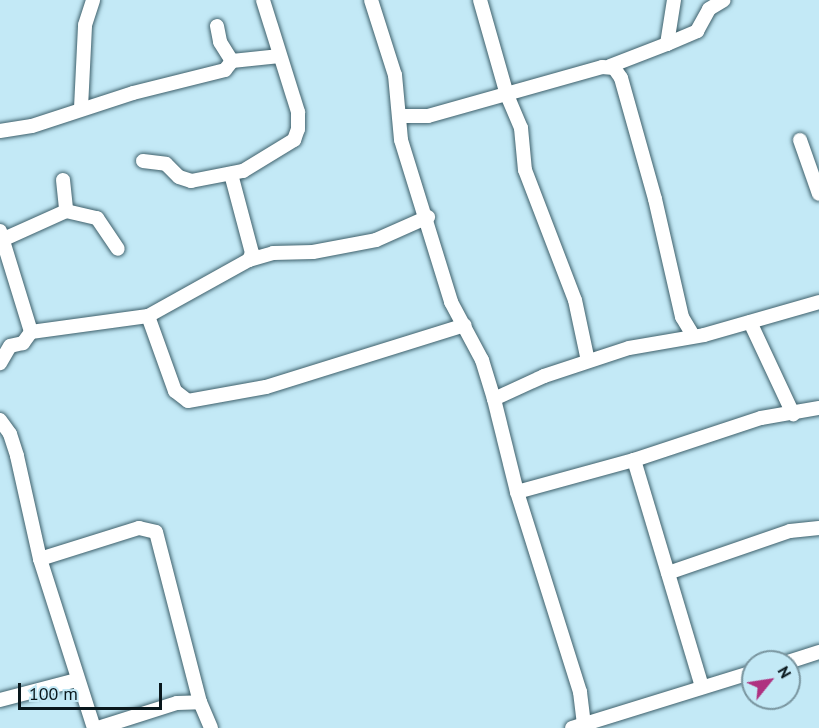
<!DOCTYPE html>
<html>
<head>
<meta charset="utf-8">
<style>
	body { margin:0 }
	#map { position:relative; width:819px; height:728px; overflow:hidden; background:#c3e9f6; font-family:"PT Sans",sans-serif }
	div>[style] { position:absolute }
	.roads { filter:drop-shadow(0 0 2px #3e606b) drop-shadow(0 0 2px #3e606b) }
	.minor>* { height:14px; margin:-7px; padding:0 7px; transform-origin:7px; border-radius:7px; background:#fff }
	span { translate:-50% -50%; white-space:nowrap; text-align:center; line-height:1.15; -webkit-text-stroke:6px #c3e9f6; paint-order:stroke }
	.north { position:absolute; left:741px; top:650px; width:60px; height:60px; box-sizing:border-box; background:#c3e9f6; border:2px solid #79959f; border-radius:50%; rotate:60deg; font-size:16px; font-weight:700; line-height:24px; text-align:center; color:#09171c }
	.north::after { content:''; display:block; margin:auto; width:21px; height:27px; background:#af3180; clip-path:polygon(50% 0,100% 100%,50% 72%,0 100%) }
	.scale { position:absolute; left:18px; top:683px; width:144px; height:27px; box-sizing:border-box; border:3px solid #09171c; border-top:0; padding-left:8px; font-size:18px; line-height:21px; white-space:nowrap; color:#09171c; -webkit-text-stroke:4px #c3e9f6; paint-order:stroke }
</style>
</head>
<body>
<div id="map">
	<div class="roads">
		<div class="minor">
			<i style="left:371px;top:0;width:79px;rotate:72.3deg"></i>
			<i style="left:395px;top:75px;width:65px;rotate:84.7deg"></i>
			<i style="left:401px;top:140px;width:170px;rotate:72.8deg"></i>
			<i style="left:451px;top:302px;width:66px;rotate:61.9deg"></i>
			<i style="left:482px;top:360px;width:41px;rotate:72.9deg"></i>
			<i style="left:494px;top:399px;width:96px;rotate:76.1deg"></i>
			<i style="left:517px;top:492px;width:210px;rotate:72.5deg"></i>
			<i style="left:580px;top:692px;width:32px;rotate:83deg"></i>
			<i style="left:480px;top:0;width:99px;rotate:74.1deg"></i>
			<i style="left:507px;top:95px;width:36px;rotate:67deg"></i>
			<i style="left:521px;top:128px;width:42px;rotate:84.6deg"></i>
			<i style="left:525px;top:170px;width:139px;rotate:69deg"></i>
			<i style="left:575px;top:300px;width:62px;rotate:78deg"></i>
			<i style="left:217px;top:26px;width:16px;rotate:79deg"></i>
			<i style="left:220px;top:42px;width:22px;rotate:58deg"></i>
			<i style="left:667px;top:44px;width:33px;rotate:-23deg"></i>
			<i style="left:697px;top:31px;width:25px;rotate:-61deg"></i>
			<i style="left:709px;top:9px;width:17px;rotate:-31deg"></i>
			<i style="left:610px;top:66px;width:61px;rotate:-21.1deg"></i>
			<i style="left:667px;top:44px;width:45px;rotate:-81deg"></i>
			<i style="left:81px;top:108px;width:83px;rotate:-87.2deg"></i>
			<i style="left:85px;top:25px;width:26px;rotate:-72deg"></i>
			<i style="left:401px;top:116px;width:27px"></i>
			<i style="left:428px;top:116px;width:181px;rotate:-15.7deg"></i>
			<i style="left:602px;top:67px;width:12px;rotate:5deg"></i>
			<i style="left:614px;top:68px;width:12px;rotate:55deg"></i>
			<i style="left:621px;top:78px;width:126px;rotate:74.3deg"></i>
			<i style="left:655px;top:199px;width:121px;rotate:77.1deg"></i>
			<i style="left:682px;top:317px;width:21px;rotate:59deg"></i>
			<i style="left:0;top:131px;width:32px;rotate:-9deg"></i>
			<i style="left:32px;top:126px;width:106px;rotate:-18.1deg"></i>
			<i style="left:133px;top:93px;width:95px;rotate:-14deg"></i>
			<i style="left:225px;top:70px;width:11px;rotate:-52deg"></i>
			<i style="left:232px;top:61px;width:48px;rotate:-5.9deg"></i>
			<i style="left:800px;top:140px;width:57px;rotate:70.6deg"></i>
			<i style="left:143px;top:161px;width:23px;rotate:7deg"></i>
			<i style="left:166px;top:164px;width:18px;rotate:45deg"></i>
			<i style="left:179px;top:177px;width:13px;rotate:18deg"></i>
			<i style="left:191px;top:181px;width:53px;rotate:-10.9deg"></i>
			<i style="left:243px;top:171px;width:60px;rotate:-31.3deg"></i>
			<i style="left:294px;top:140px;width:12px;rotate:-70deg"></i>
			<i style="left:298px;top:129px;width:17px;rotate:-90deg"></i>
			<i style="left:298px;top:112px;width:117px;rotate:-107.4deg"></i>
			<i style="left:63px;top:180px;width:31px;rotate:84deg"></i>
			<i style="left:0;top:231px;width:106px;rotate:72.9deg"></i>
			<i style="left:31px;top:332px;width:14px;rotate:126deg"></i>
			<i style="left:23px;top:343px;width:13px;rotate:167deg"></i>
			<i style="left:10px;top:346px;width:20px;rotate:120deg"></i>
			<i style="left:4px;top:239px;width:68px;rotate:-24.3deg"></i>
			<i style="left:66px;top:211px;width:32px;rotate:13deg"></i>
			<i style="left:97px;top:218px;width:37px;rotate:56deg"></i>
			<i style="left:249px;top:260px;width:25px;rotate:-16deg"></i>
			<i style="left:273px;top:253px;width:40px;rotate:-1.4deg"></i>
			<i style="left:313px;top:252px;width:64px;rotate:-10.8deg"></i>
			<i style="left:376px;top:240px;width:57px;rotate:-23.9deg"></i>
			<i style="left:148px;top:316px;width:80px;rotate:70.2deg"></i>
			<i style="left:175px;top:391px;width:16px;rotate:38deg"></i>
			<i style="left:188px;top:401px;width:79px;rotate:-10.2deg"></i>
			<i style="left:266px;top:387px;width:208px;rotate:-17.3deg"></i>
			<i style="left:750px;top:322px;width:102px;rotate:64.9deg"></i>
			<i style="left:31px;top:332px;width:118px;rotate:-7.8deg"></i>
			<i style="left:148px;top:316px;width:115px;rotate:-29deg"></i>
			<i style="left:249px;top:260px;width:8px;rotate:-67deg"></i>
			<i style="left:252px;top:253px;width:82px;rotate:-104.9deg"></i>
			<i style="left:494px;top:399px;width:55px;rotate:-24.7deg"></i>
			<i style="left:544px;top:376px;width:89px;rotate:-18.2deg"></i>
			<i style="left:629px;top:348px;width:76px;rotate:-9.8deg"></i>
			<i style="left:704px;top:335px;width:120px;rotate:-16deg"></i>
			<i style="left:0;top:420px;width:17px;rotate:54deg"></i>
			<i style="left:10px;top:434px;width:23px;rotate:72deg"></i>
			<i style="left:17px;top:456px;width:106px;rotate:77.4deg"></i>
			<i style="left:40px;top:559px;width:177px;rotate:72.3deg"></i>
			<i style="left:634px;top:460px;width:237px;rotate:73.3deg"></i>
			<i style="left:517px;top:492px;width:121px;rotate:-15.3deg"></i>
			<i style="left:634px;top:460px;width:134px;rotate:-18.3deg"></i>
			<i style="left:761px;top:418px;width:59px;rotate:-9.8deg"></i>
			<i style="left:40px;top:559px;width:104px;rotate:-17.4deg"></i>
			<i style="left:139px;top:528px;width:17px;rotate:13deg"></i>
			<i style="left:156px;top:532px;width:176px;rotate:75.5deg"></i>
			<i style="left:200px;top:702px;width:28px;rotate:67deg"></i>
			<i style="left:668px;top:573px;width:129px;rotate:-19deg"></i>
			<i style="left:790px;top:531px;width:29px;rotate:-6deg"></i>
			<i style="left:788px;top:662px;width:33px;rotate:-18deg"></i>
			<i style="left:0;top:700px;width:79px;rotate:-14.7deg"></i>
			<i style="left:98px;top:728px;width:83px;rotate:-17.6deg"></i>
			<i style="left:177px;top:703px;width:23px;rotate:-2deg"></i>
			<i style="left:572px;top:728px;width:189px;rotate:-17.2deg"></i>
		</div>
	</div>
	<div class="north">N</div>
	<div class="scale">100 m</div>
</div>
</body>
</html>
